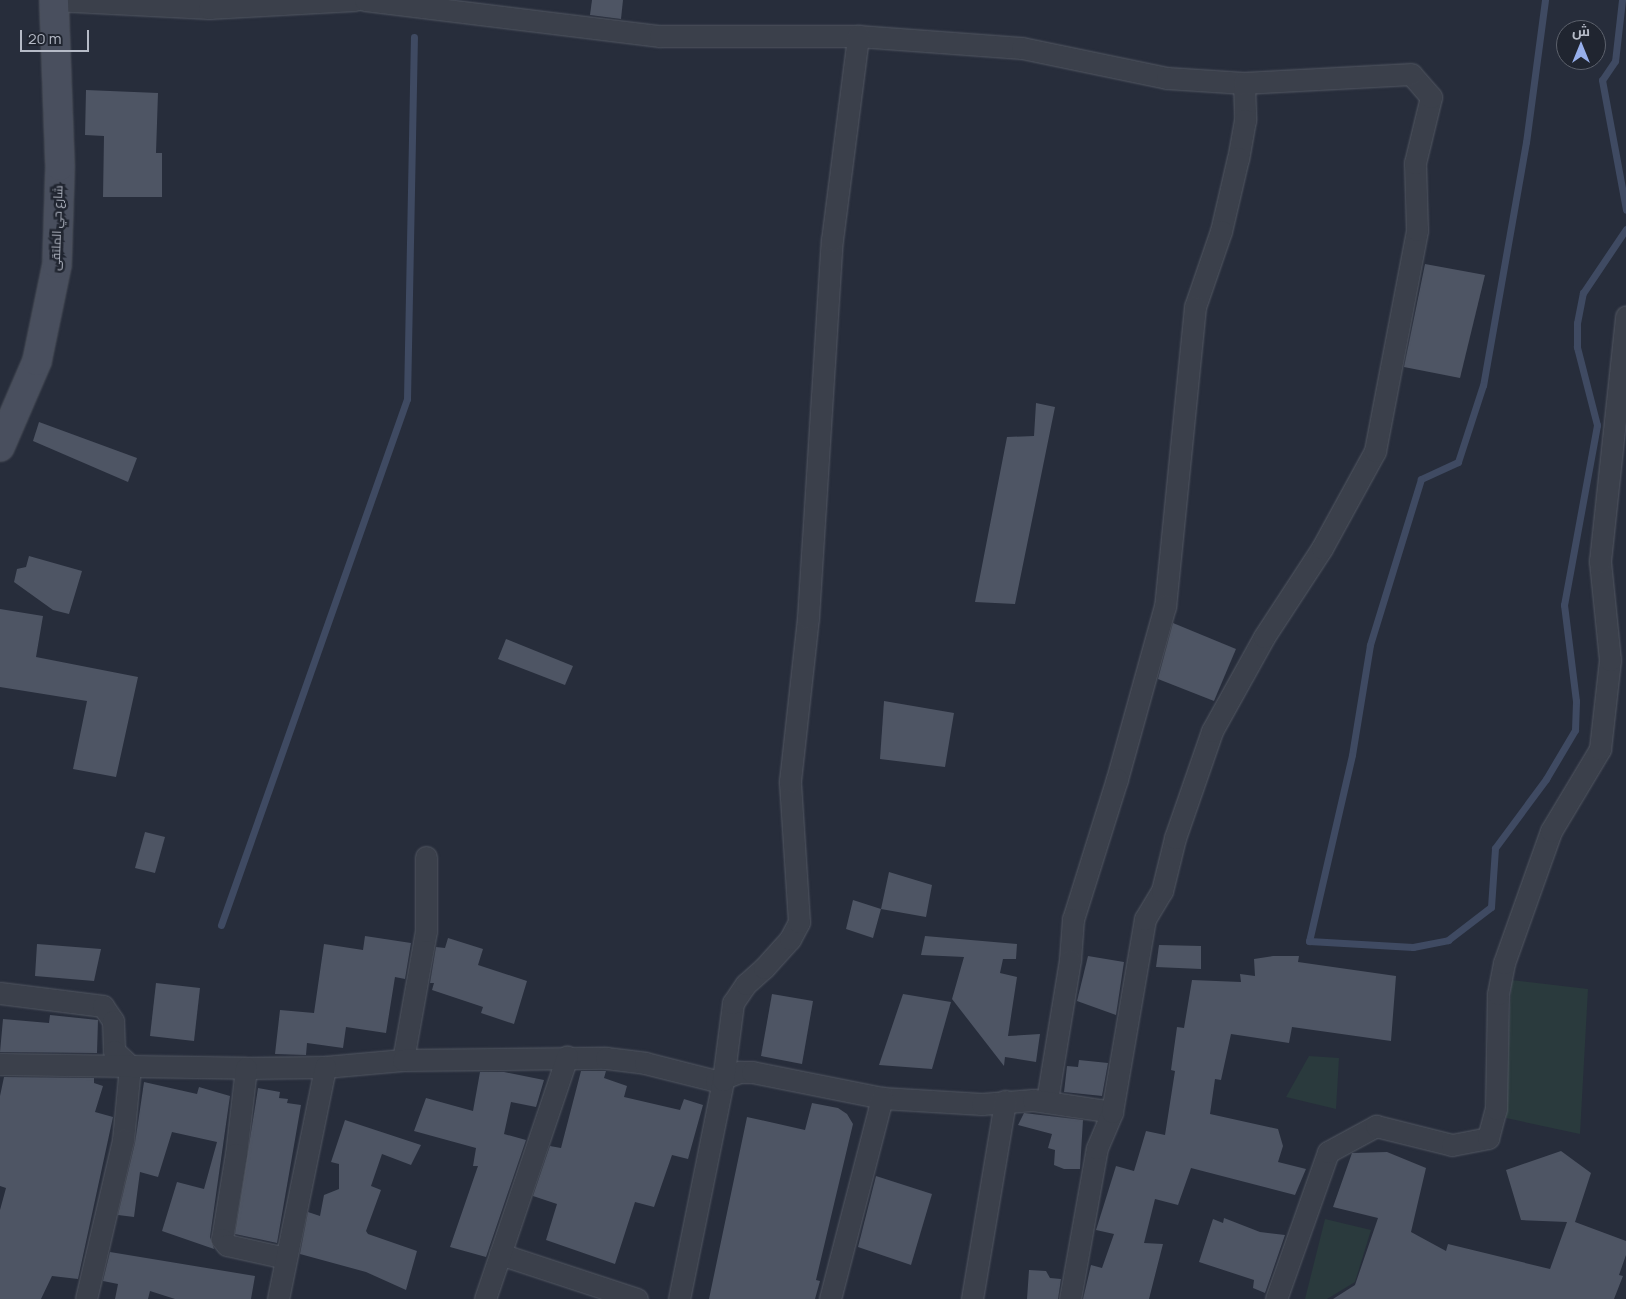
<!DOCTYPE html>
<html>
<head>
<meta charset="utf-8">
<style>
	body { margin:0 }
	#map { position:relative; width:1626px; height:1299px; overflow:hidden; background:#272d3b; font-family:Manrope,Cairo,sans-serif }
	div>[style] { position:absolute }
	.green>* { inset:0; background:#2a3a3d }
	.stream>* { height:7px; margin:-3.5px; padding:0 3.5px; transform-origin:3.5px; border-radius:3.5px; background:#3f4a62 }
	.building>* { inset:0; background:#4e5564 }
	.roads { filter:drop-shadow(0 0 1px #535863) drop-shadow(0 0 1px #535863) }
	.street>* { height:21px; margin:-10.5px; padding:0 10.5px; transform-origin:10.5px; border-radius:10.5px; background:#3b404b }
	.secondary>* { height:28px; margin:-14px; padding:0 14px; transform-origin:14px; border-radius:14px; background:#494f5e }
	span { translate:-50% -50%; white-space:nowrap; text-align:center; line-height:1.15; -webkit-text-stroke:5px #202530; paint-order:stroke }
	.street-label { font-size:12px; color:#b6bbc7 }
	.north { position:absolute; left:1556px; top:20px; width:50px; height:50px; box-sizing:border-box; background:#202530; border:1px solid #5c616c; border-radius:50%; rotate:0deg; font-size:14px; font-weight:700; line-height:20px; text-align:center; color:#b6bbc7 }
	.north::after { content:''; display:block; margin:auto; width:18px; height:22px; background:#97afeb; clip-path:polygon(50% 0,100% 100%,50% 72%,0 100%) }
	.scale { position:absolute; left:20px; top:30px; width:69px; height:22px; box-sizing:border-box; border:2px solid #b6bbc7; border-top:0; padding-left:6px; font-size:15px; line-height:18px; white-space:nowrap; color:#b6bbc7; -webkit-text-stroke:4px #202530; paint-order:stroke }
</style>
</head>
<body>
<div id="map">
	<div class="green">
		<i style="clip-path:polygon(1511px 980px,1588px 989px,1580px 1134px,1506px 1118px)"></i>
		<i style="clip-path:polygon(1309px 1056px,1339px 1058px,1336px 1109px,1286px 1097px)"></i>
		<i style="clip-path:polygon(1325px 1219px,1371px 1230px,1355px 1282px,1327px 1299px,1305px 1299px)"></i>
	</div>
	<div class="stream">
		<i style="left:1545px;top:0;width:143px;rotate:97.6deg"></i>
		<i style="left:1526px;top:142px;width:247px;rotate:100deg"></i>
		<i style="left:1483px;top:385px;width:81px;rotate:108deg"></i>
		<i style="left:1458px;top:462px;width:41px;rotate:155.3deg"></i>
		<i style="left:1421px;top:479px;width:174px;rotate:107.1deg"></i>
		<i style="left:1370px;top:645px;width:111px;rotate:99.3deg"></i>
		<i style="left:1352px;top:755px;width:191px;rotate:103deg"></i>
		<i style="left:1309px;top:941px;width:104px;rotate:3.3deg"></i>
		<i style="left:1413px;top:947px;width:36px;rotate:-11deg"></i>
		<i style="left:1448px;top:940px;width:54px;rotate:-37.5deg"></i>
		<i style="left:1491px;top:907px;width:59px;rotate:-86.1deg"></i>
		<i style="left:1495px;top:848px;width:86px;rotate:-53.5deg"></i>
		<i style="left:1546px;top:779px;width:57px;rotate:-59.4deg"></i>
		<i style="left:1575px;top:730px;width:29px;rotate:-88deg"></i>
		<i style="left:1576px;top:701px;width:97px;rotate:-97.1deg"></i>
		<i style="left:1564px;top:605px;width:183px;rotate:-79.6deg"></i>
		<i style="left:1597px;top:425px;width:81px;rotate:-104.4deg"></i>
		<i style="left:1577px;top:347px;width:24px;rotate:-90deg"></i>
		<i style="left:1577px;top:323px;width:31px;rotate:-79deg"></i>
		<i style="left:1583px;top:293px;width:77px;rotate:-56.1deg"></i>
		<i style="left:1622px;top:0;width:61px;rotate:96.5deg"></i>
		<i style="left:1615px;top:61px;width:23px;rotate:124deg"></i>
		<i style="left:1602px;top:80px;width:132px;rotate:79.5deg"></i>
		<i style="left:221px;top:925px;width:558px;rotate:-70.53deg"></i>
		<i style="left:407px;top:399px;width:362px;rotate:-88.9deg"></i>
	</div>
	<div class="building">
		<i style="clip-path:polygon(592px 0,623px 0,621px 19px,590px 15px)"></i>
		<i style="clip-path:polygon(86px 90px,158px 93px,156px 153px,162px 153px,162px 197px,103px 197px,104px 136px,85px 135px)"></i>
		<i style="clip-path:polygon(1425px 264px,1485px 275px,1460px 378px,1404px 367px)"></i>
		<i style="clip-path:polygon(1036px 403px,1055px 407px,1015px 604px,975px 602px,1007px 437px,1034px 436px)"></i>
		<i style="clip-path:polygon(39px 422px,137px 458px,128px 482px,33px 441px)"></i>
		<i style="clip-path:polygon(29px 556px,82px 571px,69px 614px,53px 610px,14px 582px,17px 569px,26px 567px)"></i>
		<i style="clip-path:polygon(0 609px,43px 616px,36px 657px,138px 677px,116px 777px,73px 769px,87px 701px,0 687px)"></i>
		<i style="clip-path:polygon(1173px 623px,1236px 649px,1214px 701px,1158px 679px)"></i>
		<i style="clip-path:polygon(506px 639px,573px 666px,565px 685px,498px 659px)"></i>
		<i style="clip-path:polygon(884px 701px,954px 713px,945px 767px,880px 759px)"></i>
		<i style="clip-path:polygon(145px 832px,165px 837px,155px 873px,135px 868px)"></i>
		<i style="clip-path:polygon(889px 872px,932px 885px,926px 917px,881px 909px,873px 938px,846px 929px,853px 900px,881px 909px)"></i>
		<i style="clip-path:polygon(365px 936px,411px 943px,405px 979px,395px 977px,386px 1033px,346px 1027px,343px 1048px,307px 1043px,306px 1055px,275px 1054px,280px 1010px,314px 1013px,324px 944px,363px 950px)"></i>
		<i style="clip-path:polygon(925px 936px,1017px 944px,1016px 959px,1003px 959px,1000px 973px,1017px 977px,1008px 1036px,1040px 1034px,1036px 1062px,1005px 1057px,1004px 1066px,952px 999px,964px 957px,921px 955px)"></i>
		<i style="clip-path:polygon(448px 938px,483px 949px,478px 965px,527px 981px,514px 1024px,481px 1013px,483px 1007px,432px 990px,434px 983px,430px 983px,436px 947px,445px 948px)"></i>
		<i style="clip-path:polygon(37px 944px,101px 949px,94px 981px,35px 976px)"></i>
		<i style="clip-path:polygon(1159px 945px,1201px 946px,1201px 969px,1156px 967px)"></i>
		<i style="clip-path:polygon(1088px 956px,1124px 962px,1116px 1015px,1077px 1001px)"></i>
		<i style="clip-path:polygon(1273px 956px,1299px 956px,1298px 962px,1396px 976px,1391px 1041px,1292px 1027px,1289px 1043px,1231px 1034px,1221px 1080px,1215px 1079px,1210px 1114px,1278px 1129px,1283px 1146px,1278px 1162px,1306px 1169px,1295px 1195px,1191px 1168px,1178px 1205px,1155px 1199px,1144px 1243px,1163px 1244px,1149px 1299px,1083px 1299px,1091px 1265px,1102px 1268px,1114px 1234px,1096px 1230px,1116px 1166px,1134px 1171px,1146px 1131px,1165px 1135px,1175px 1071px,1171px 1070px,1177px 1027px,1184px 1028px,1192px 980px,1241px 982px,1240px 974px,1255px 976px,1254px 959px)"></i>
		<i style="clip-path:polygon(156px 983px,200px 988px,194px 1041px,150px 1036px)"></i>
		<i style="clip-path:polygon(772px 994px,813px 1001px,802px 1064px,761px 1056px)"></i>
		<i style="clip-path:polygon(903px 994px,951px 1002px,932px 1069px,879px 1065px)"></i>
		<i style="clip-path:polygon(50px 1015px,98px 1020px,97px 1053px,0 1052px,3px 1019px,49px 1023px)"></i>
		<i style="clip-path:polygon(1079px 1060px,1108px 1063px,1102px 1096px,1064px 1092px,1067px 1066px,1078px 1067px)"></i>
		<i style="clip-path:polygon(581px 1071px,606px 1071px,604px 1078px,627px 1086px,624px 1097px,680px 1110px,684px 1099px,703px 1105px,688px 1159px,672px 1155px,654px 1207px,635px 1202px,615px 1264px,546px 1240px,557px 1204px,533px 1196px,550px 1146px,561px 1148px)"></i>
		<i style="clip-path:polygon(480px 1072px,504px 1072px,544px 1080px,536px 1107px,511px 1102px,504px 1134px,526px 1140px,486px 1257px,450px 1247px,478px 1166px,473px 1166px,476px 1148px,414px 1131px,426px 1098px,473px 1111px)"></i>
		<i style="clip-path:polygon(4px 1077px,94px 1078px,94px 1083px,103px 1086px,95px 1112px,113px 1117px,78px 1279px,52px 1276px,41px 1299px,0 1299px,0 1210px,6px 1188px,0 1186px,0 1096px)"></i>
		<i style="clip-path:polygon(144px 1082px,197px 1094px,199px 1087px,230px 1096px,210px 1237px,214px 1249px,162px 1231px,177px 1182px,204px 1189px,217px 1142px,172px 1132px,158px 1177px,140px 1172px,134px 1217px,118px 1215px,135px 1143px)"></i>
		<i style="clip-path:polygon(258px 1088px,280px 1092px,279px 1098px,288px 1099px,287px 1103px,301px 1105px,277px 1243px,235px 1234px)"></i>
		<i style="clip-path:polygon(812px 1103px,838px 1108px,847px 1114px,853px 1124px,816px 1280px,820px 1281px,815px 1299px,709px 1299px,747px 1117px,805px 1130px)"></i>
		<i style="clip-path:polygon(1024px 1113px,1083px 1120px,1080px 1169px,1064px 1169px,1054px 1165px,1055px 1150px,1048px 1148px,1052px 1134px,1018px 1125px)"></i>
		<i style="clip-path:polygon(345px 1120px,421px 1145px,411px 1165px,382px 1154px,371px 1186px,381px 1190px,366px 1231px,368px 1234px,417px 1251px,406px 1290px,366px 1272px,300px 1254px,308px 1212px,320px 1216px,324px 1195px,339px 1189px,339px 1164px,331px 1162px)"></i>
		<i style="clip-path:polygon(1561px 1151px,1591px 1173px,1575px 1222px,1626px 1241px,1626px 1255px,1619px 1275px,1623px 1276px,1614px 1299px,1333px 1299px,1355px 1285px,1378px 1218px,1333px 1207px,1352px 1153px,1387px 1152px,1426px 1168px,1411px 1232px,1446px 1251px,1448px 1244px,1550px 1269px,1567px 1222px,1521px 1220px,1506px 1170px)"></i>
		<i style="clip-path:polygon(876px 1176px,932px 1194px,911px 1265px,858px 1247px)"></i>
		<i style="clip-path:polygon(1224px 1218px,1260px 1232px,1285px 1235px,1265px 1293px,1253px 1288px,1254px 1280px,1199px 1262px,1213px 1219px,1223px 1223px)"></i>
		<i style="clip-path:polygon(110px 1252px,255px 1276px,251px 1299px,175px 1299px,150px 1291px,148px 1299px,115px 1299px,118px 1284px,103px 1281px)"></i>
		<i style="clip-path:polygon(1029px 1270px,1046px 1271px,1050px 1278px,1061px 1279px,1058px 1299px,1027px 1299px)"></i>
	</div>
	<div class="roads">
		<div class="street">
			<i style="left:54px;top:0;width:155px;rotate:3deg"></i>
			<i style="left:209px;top:8px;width:146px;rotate:-3.1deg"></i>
			<i style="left:365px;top:0;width:297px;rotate:7deg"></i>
			<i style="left:660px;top:36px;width:198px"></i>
			<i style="left:858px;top:36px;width:164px;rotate:4.2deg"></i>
			<i style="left:1022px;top:48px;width:148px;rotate:11.7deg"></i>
			<i style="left:1167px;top:78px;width:77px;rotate:3.7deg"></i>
			<i style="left:1244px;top:83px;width:37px;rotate:88deg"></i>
			<i style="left:1245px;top:120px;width:39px;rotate:100deg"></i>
			<i style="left:1238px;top:158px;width:75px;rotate:103.1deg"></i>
			<i style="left:1221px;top:231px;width:80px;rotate:108.9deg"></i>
			<i style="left:1195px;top:307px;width:301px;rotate:95.7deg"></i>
			<i style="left:1165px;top:606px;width:180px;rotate:105.5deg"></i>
			<i style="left:1117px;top:779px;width:147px;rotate:107.4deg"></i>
			<i style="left:1073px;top:919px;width:41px;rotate:94.2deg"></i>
			<i style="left:1070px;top:960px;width:143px;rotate:99.3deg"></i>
			<i style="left:0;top:993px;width:104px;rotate:7.2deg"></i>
			<i style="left:103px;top:1006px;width:18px;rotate:56deg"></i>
			<i style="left:113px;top:1021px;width:30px;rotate:88deg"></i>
			<i style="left:114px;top:1051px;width:22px;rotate:43deg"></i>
			<i style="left:130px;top:1066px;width:74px;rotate:95.4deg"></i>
			<i style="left:123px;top:1140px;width:163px;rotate:103.1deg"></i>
			<i style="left:403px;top:1060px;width:131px;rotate:-79.9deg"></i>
			<i style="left:426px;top:931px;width:74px;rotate:-90deg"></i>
			<i style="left:0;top:1064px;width:246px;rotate:0.9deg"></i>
			<i style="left:246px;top:1068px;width:79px;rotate:-0.7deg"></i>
			<i style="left:325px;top:1067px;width:78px;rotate:-5.1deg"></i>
			<i style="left:403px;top:1060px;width:203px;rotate:-0.6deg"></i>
			<i style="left:606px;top:1058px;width:39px;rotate:7deg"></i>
			<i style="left:645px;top:1063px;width:73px;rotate:14.2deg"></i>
			<i style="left:716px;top:1081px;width:26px;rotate:-21deg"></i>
			<i style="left:740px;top:1072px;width:12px"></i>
			<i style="left:752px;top:1072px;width:133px;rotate:11.3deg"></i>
			<i style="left:882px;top:1098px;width:100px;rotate:3.4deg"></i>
			<i style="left:982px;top:1104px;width:51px;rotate:-4.5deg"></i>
			<i style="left:1033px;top:1100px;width:80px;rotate:8.6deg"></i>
			<i style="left:246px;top:1068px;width:87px;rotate:96.6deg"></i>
			<i style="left:236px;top:1154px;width:86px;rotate:99.4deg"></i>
			<i style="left:222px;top:1239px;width:8px;rotate:50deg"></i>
			<i style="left:227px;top:1245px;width:60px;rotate:12.4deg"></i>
			<i style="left:500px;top:1254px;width:144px;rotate:18.2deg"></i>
			<i style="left:278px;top:1299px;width:237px;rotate:-78.5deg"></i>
			<i style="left:485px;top:1299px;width:256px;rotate:-71.3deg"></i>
			<i style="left:679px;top:1299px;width:223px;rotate:-78.6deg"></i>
			<i style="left:723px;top:1080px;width:78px;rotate:-82.6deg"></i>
			<i style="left:733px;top:1003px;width:23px;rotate:-56deg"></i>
			<i style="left:746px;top:984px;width:24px;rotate:-42deg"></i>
			<i style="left:764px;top:968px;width:39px;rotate:-48deg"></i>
			<i style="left:790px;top:939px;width:19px;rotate:-62deg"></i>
			<i style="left:799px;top:922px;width:141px;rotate:-93.7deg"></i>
			<i style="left:790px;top:781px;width:164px;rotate:-83.7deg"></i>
			<i style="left:808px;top:618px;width:379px;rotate:-86.4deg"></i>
			<i style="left:832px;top:240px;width:206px;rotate:-82.7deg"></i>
			<i style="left:830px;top:1299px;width:208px;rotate:-75.5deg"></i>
			<i style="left:972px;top:1299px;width:201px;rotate:-80.5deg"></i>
			<i style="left:1070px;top:1299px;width:153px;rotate:-79.9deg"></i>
			<i style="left:1097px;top:1148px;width:39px;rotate:-67deg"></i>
			<i style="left:1112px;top:1112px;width:196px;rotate:-80.3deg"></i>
			<i style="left:1145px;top:919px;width:33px;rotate:-59deg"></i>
			<i style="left:1162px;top:891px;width:55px;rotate:-76.2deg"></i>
			<i style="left:1175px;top:838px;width:113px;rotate:-70.9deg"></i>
			<i style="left:1212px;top:731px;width:107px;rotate:-61deg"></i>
			<i style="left:1264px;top:637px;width:106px;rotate:-56.9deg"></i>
			<i style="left:1322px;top:548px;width:111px;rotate:-61.3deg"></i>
			<i style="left:1375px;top:451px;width:225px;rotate:-79.2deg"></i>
			<i style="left:1417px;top:230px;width:67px;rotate:-91.7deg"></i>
			<i style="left:1415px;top:163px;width:68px;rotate:-76.4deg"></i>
			<i style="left:1431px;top:97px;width:30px;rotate:-131deg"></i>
			<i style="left:1411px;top:74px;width:167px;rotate:176.9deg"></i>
			<i style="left:1276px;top:1299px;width:156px;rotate:-70.5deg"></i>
			<i style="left:1328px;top:1152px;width:55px;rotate:-28.4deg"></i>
			<i style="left:1376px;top:1126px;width:78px;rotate:14deg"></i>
			<i style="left:1452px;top:1145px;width:37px;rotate:-11deg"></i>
			<i style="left:1488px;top:1138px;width:30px;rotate:-75deg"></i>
			<i style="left:1496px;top:1109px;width:115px;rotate:-89deg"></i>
			<i style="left:1498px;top:994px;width:32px;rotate:-79deg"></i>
			<i style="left:1504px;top:963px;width:140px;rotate:-70.4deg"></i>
			<i style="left:1551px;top:831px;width:96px;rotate:-59.1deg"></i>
			<i style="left:1600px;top:749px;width:90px;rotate:-83.6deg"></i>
			<i style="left:1610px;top:660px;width:100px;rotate:-95.8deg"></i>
			<i style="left:1600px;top:561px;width:246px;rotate:-83.9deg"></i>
		</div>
		<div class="secondary">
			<i style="left:0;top:447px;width:94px;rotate:-66.7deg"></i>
			<i style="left:37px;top:361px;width:99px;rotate:-78.3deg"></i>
			<i style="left:57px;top:264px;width:98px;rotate:-88.2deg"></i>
			<i style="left:60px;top:166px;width:166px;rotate:-92.1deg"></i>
		</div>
	</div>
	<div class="street-label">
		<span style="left:57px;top:228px;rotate:-88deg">شارع حي الملتقى</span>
	</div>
	<div class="north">ش</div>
	<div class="scale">20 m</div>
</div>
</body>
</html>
